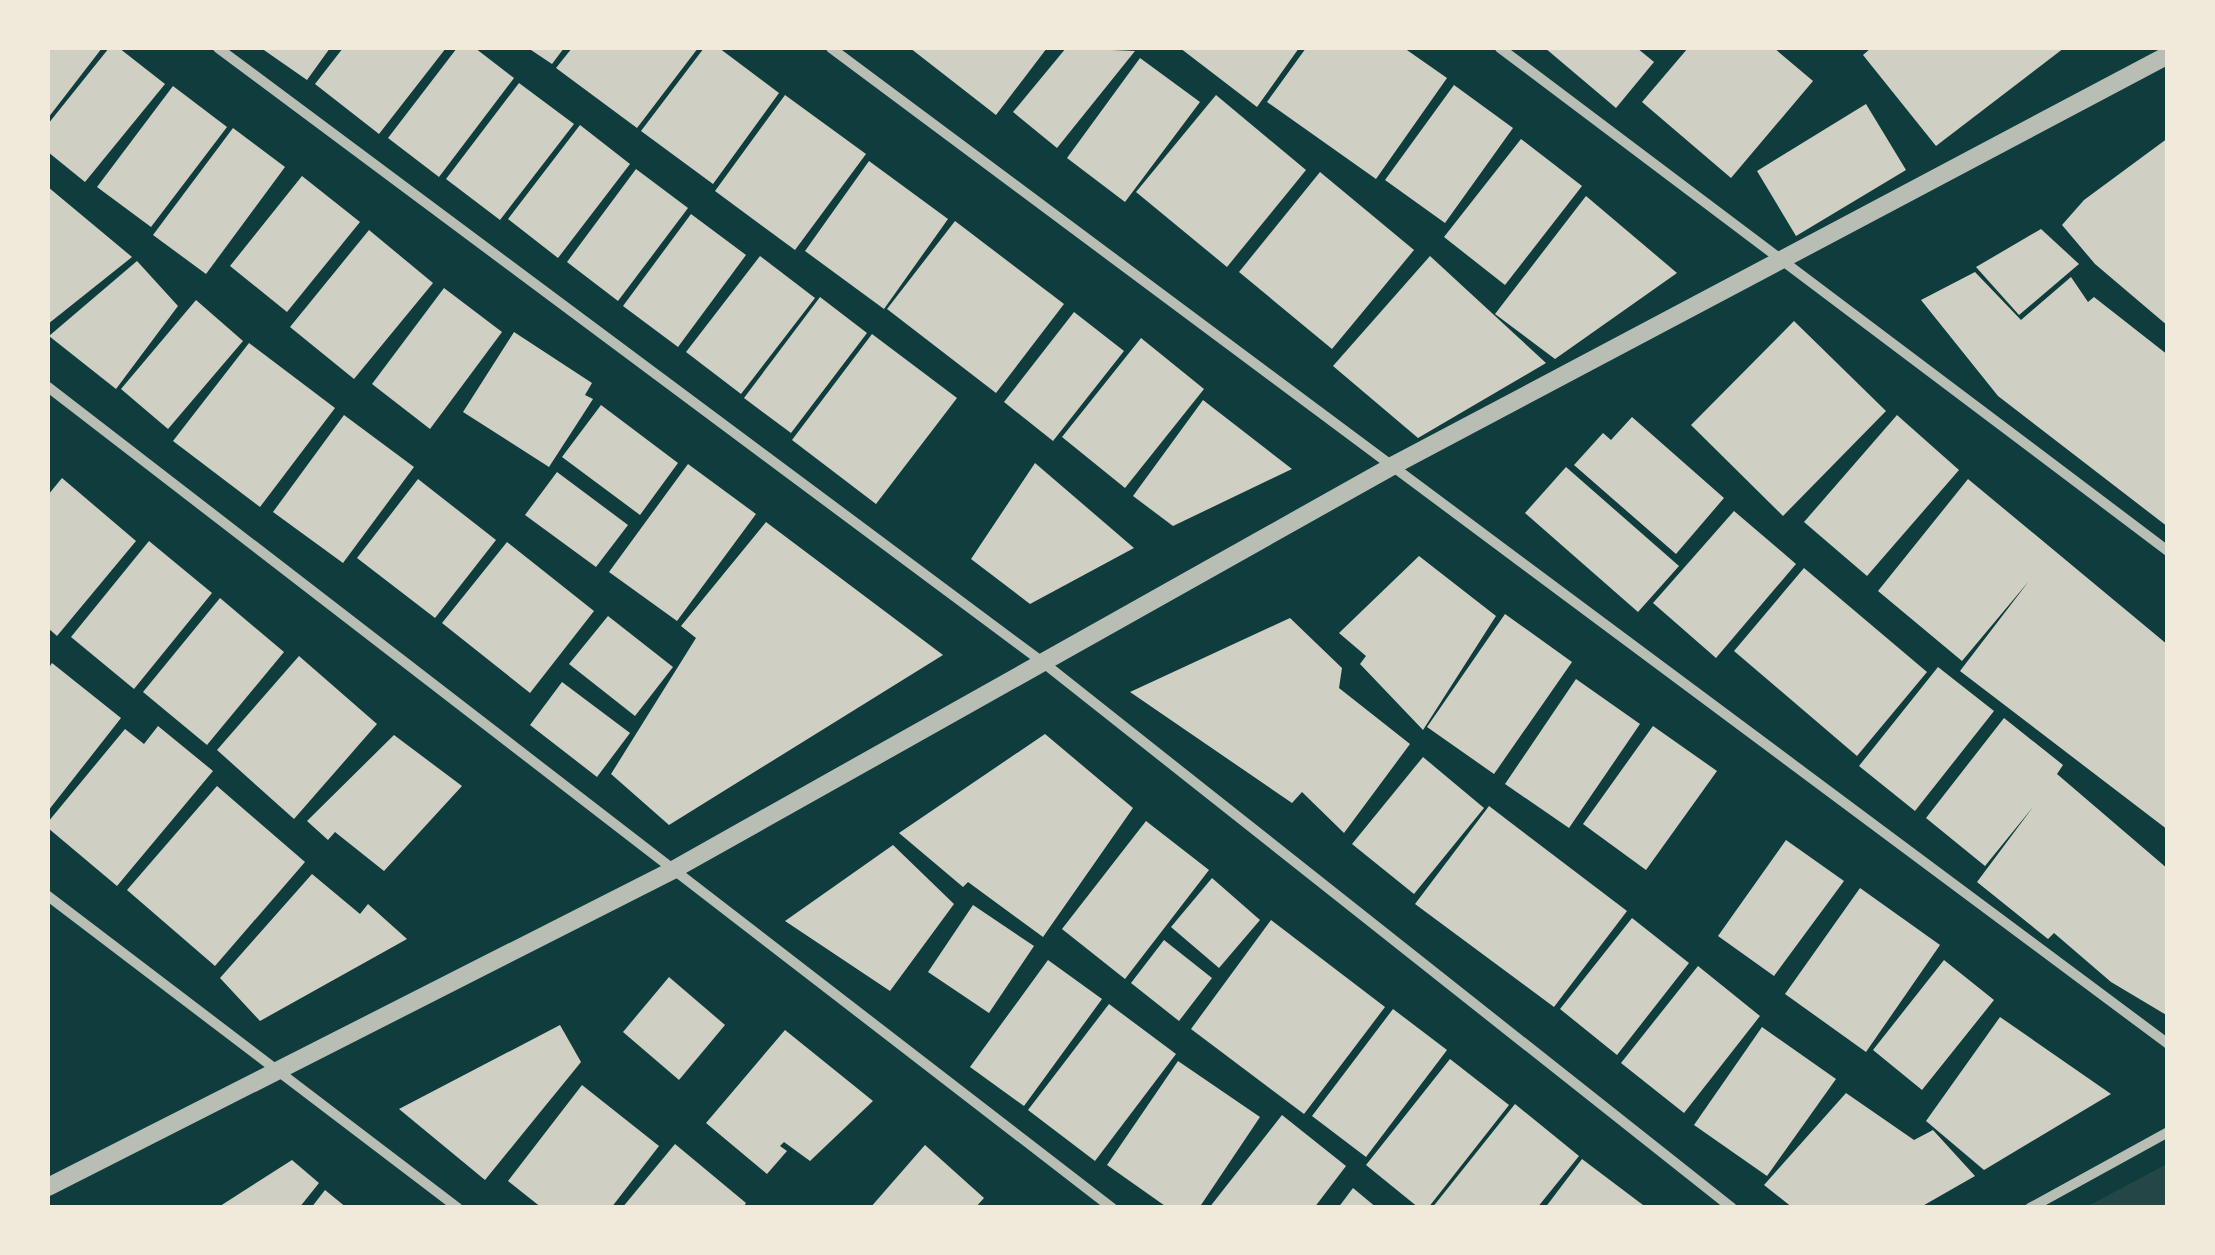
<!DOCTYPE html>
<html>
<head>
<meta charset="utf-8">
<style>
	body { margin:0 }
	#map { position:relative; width:2215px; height:1255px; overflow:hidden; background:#0f3d3e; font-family:Cabin,sans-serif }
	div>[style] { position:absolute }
	.green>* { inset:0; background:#244646 }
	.building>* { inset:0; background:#cfcfc3 }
	.minor>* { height:10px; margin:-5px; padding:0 5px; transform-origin:5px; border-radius:5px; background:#b8beb3 }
	.tertiary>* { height:18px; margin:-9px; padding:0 9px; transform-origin:9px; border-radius:9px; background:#b8beb3 }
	span { translate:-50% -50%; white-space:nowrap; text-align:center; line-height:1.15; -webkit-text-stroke:10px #f1e9da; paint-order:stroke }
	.frame { position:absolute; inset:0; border:50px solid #f1e9da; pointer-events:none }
</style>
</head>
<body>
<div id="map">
	<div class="green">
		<i style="clip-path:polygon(2167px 1164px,2167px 1207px,2086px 1207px)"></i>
	</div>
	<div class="building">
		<i style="clip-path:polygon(48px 48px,102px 48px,48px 118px)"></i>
		<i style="clip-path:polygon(109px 48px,119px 48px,165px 84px,85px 182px,48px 152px,48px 124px)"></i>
		<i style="clip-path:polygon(261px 48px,330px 48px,307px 80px)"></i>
		<i style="clip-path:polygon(343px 48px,446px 48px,379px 134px,315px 84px)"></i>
		<i style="clip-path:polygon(457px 48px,475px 48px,514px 78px,439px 177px,388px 138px)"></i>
		<i style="clip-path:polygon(528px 48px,564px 48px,552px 64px)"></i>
		<i style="clip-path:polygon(572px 48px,698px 48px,637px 128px,556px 68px)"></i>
		<i style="clip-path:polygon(704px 48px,719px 48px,779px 93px,713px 184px,641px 131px)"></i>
		<i style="clip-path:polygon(910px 48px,1047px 48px,996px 115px)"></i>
		<i style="clip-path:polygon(1066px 48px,1135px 51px,1057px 148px,1013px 112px)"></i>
		<i style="clip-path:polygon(1180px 48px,1299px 48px,1257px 107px)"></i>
		<i style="clip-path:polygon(1306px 48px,1404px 48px,1447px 78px,1376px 179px,1267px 102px)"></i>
		<i style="clip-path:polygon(1545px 48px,1637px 48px,1654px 62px,1616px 108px)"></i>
		<i style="clip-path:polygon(1688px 48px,1774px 48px,1813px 81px,1731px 178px,1642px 102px)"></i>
		<i style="clip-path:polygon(1871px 48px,2064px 48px,1936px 146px,1863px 55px)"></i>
		<i style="clip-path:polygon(1140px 58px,1200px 102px,1125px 202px,1067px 158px)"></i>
		<i style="clip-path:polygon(519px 83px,574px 124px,500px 220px,446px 179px)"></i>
		<i style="clip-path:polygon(1454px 85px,1513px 128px,1445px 223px,1385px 180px)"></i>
		<i style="clip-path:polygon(173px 86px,227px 127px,151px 227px,97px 187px)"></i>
		<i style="clip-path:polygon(785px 95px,866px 154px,795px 250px,715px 191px)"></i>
		<i style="clip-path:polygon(1216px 95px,1306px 170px,1227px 267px,1136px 192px)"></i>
		<i style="clip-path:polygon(1866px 104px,1906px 170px,1796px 236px,1757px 171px)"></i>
		<i style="clip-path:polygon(580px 125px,630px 164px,558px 258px,508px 219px)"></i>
		<i style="clip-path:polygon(233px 128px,285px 167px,206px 274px,153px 235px)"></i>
		<i style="clip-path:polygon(2168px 138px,2168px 326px,2095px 264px,2062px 225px,2084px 200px)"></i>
		<i style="clip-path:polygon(1521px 139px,1582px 186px,1505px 285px,1444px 237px)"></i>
		<i style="clip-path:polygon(869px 161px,948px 219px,884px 309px,805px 251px)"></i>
		<i style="clip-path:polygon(636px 169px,688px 208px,618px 301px,567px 262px)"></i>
		<i style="clip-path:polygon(1320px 172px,1414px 250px,1332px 349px,1239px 272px)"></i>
		<i style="clip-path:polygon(302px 176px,360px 222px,287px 312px,230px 266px)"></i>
		<i style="clip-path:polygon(48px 187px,132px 257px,48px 324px)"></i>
		<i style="clip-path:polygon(1586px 196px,1677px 273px,1555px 359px,1495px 314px)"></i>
		<i style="clip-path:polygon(691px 214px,746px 255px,678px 347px,623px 306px)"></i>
		<i style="clip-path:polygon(955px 221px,1064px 304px,996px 393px,887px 309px)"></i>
		<i style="clip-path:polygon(2041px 229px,2079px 264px,2019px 315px,1976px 267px)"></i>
		<i style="clip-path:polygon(369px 230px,433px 283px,354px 379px,290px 327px)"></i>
		<i style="clip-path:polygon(760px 256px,815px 298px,741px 394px,686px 352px)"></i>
		<i style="clip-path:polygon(1430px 256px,1546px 363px,1418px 438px,1333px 366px)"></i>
		<i style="clip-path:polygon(137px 261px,178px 306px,116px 389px,49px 336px)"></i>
		<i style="clip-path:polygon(1975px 272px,2021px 320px,2071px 277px,2088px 302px,2094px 297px,2168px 355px,2168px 527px,1998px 396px,1921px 300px)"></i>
		<i style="clip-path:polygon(444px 288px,502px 332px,430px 429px,372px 384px)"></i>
		<i style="clip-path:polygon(820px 297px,867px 333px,791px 433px,744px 398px)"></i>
		<i style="clip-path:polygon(196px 300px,243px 341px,168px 429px,121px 389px)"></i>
		<i style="clip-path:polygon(1074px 312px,1124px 351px,1053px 441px,1004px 402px)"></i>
		<i style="clip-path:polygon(1794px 321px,1886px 411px,1783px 516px,1691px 425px)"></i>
		<i style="clip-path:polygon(514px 332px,592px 383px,585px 395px,593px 399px,549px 467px,463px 412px)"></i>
		<i style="clip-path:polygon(872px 334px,957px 398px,876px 504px,792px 440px)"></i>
		<i style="clip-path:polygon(1141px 338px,1204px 389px,1125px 488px,1062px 437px)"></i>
		<i style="clip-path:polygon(249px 343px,335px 408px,260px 507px,173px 441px)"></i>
		<i style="clip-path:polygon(1203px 400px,1292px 469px,1173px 526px,1133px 496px)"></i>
		<i style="clip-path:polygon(601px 405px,678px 463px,640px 515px,562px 457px)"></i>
		<i style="clip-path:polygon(344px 415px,414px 467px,343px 563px,273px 512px)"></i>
		<i style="clip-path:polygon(1897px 415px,1959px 470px,1867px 576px,1804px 522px)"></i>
		<i style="clip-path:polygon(1632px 417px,1724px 498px,1676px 554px,1574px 465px,1603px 433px,1611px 440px)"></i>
		<i style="clip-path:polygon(1035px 463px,1134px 548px,1030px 604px,971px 559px)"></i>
		<i style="clip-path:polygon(688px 464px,756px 514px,677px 621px,609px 572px)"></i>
		<i style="clip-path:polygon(1566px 467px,1679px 566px,1638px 612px,1525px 513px)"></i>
		<i style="clip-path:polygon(557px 472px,628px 525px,596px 567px,525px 515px)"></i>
		<i style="clip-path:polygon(62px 478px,136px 541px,57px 636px,48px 628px,48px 495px)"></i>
		<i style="clip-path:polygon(418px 479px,496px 540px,435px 618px,357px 558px)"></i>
		<i style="clip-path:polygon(1968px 479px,2168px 645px,2168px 830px,1960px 671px,2029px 581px,1962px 661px,1878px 591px)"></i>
		<i style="clip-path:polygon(1734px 511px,1796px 564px,1716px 658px,1653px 603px)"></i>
		<i style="clip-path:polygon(766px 522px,943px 655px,669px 825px,611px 774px,696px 638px,681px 626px)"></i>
		<i style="clip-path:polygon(149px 541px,212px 593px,134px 689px,71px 637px)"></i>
		<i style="clip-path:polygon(507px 542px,594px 611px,530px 693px,442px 623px)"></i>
		<i style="clip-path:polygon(1419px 556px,1496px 616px,1423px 730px,1360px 664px,1366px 656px,1339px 633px)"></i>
		<i style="clip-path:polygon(1804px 568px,1927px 672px,1857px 756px,1734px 651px)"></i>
		<i style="clip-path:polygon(220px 598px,284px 652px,207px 745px,143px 692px)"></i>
		<i style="clip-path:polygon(1505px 614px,1572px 662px,1494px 774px,1427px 727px)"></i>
		<i style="clip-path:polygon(608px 616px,673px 667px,635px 716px,569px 664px)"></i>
		<i style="clip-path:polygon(1290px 618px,1342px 668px,1339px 688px,1410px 744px,1344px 833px,1302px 792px,1292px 803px,1130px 692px)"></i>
		<i style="clip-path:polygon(299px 656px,377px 724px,294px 819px,217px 750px)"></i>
		<i style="clip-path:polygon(52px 663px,121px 718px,48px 811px,48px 669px)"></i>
		<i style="clip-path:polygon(1938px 667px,1994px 711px,1915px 811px,1859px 766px)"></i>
		<i style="clip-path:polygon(1576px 679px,1640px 724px,1569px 828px,1505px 784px)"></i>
		<i style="clip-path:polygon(562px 682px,630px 733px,597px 777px,530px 725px)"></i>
		<i style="clip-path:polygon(2004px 718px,2063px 765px,2057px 774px,2168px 869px,2168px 1016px,2111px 982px,2054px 933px,2048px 939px,1977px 882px,2033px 807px,1985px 866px,1926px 818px)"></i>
		<i style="clip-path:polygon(158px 726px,213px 771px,117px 886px,48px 828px,48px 822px,125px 729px,144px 744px)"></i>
		<i style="clip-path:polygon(1653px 726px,1717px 771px,1646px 870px,1583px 824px)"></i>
		<i style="clip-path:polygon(1045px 734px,1133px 808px,1043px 937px,968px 882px,963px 887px,899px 833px)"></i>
		<i style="clip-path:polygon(394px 735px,462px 786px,384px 871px,335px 832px,328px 840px,307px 821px)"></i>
		<i style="clip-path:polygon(1423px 757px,1484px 808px,1414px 894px,1352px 844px)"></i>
		<i style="clip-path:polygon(217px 786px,305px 862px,215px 966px,127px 890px)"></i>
		<i style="clip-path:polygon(1489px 806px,1627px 911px,1554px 1007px,1415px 904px)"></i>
		<i style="clip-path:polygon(1146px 821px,1209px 870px,1125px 979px,1062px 929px)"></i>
		<i style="clip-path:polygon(1786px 840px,1844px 881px,1774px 976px,1718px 936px)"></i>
		<i style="clip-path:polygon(893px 845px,954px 904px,890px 991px,785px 921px)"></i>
		<i style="clip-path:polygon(312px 874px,360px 914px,368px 904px,407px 939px,260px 1021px,220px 978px)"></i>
		<i style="clip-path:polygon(1212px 878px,1260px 920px,1219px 968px,1171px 927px)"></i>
		<i style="clip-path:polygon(1860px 888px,1940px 945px,1866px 1052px,1785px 994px)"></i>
		<i style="clip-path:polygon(973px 905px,1034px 946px,989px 1013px,928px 972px)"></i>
		<i style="clip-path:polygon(1632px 918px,1689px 963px,1617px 1055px,1560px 1009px)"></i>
		<i style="clip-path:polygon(1271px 920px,1385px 1007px,1304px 1114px,1191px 1029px)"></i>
		<i style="clip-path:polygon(1164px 940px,1212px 978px,1179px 1021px,1131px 983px)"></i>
		<i style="clip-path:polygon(1048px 960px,1102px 999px,1024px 1106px,970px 1067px)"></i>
		<i style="clip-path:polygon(1944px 960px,1994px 1000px,1922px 1090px,1873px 1050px)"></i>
		<i style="clip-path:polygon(1698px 966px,1760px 1016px,1684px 1113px,1621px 1063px)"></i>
		<i style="clip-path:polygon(669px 977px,725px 1025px,679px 1080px,623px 1032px)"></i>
		<i style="clip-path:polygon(1109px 1004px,1176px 1054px,1095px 1161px,1028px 1110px)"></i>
		<i style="clip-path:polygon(1393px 1009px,1447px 1050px,1366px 1157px,1312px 1116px)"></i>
		<i style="clip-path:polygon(2000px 1017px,2111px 1094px,1984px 1170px,1926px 1121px)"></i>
		<i style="clip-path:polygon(560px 1025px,581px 1062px,485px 1180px,399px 1109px)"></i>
		<i style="clip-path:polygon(1762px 1027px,1836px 1079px,1767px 1176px,1694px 1125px)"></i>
		<i style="clip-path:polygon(785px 1030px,873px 1101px,810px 1161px,784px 1142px,780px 1146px,787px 1151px,767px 1174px,706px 1123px)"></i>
		<i style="clip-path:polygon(1450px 1059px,1509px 1105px,1428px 1208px,1419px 1208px,1366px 1165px)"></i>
		<i style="clip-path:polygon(1178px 1061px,1260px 1117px,1199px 1208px,1168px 1208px,1107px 1165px)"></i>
		<i style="clip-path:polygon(582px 1085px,659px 1146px,611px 1208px,542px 1208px,508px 1181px)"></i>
		<i style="clip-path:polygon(1846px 1093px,1914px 1140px,1933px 1130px,1975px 1176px,1919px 1208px,1793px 1208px,1764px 1185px)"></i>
		<i style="clip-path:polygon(1515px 1104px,1579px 1156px,1537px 1208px,1432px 1208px)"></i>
		<i style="clip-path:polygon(1282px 1115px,1346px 1166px,1314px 1208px,1209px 1208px)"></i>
		<i style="clip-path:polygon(675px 1144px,746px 1203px,743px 1208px,622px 1208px)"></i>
		<i style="clip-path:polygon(925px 1145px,984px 1198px,975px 1208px,870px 1208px)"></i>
		<i style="clip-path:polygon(1582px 1159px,1643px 1205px,1641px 1208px,1545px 1208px)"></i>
		<i style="clip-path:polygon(292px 1160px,319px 1183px,299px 1208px,217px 1208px)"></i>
		<i style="clip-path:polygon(1353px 1188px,1377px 1208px,1338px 1208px)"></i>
		<i style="clip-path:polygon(325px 1190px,347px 1208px,311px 1208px)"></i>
	</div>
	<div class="minor">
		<i style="left:218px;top:48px;width:1031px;rotate:36.68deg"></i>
		<i style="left:1045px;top:664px;width:876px;rotate:38.37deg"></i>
		<i style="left:831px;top:48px;width:1667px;rotate:36.68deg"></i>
		<i style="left:1500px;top:48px;width:836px;rotate:36.98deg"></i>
		<i style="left:48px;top:387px;width:1344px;rotate:37.65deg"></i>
		<i style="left:48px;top:896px;width:515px;rotate:37.27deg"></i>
		<i style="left:2030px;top:1208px;width:158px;rotate:-28.8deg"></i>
	</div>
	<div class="tertiary">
		<i style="left:48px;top:1187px;width:701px;rotate:-26.89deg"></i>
		<i style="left:673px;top:870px;width:827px;rotate:-29.32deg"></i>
		<i style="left:1394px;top:465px;width:876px;rotate:-27.91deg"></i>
	</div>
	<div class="frame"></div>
</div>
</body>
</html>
